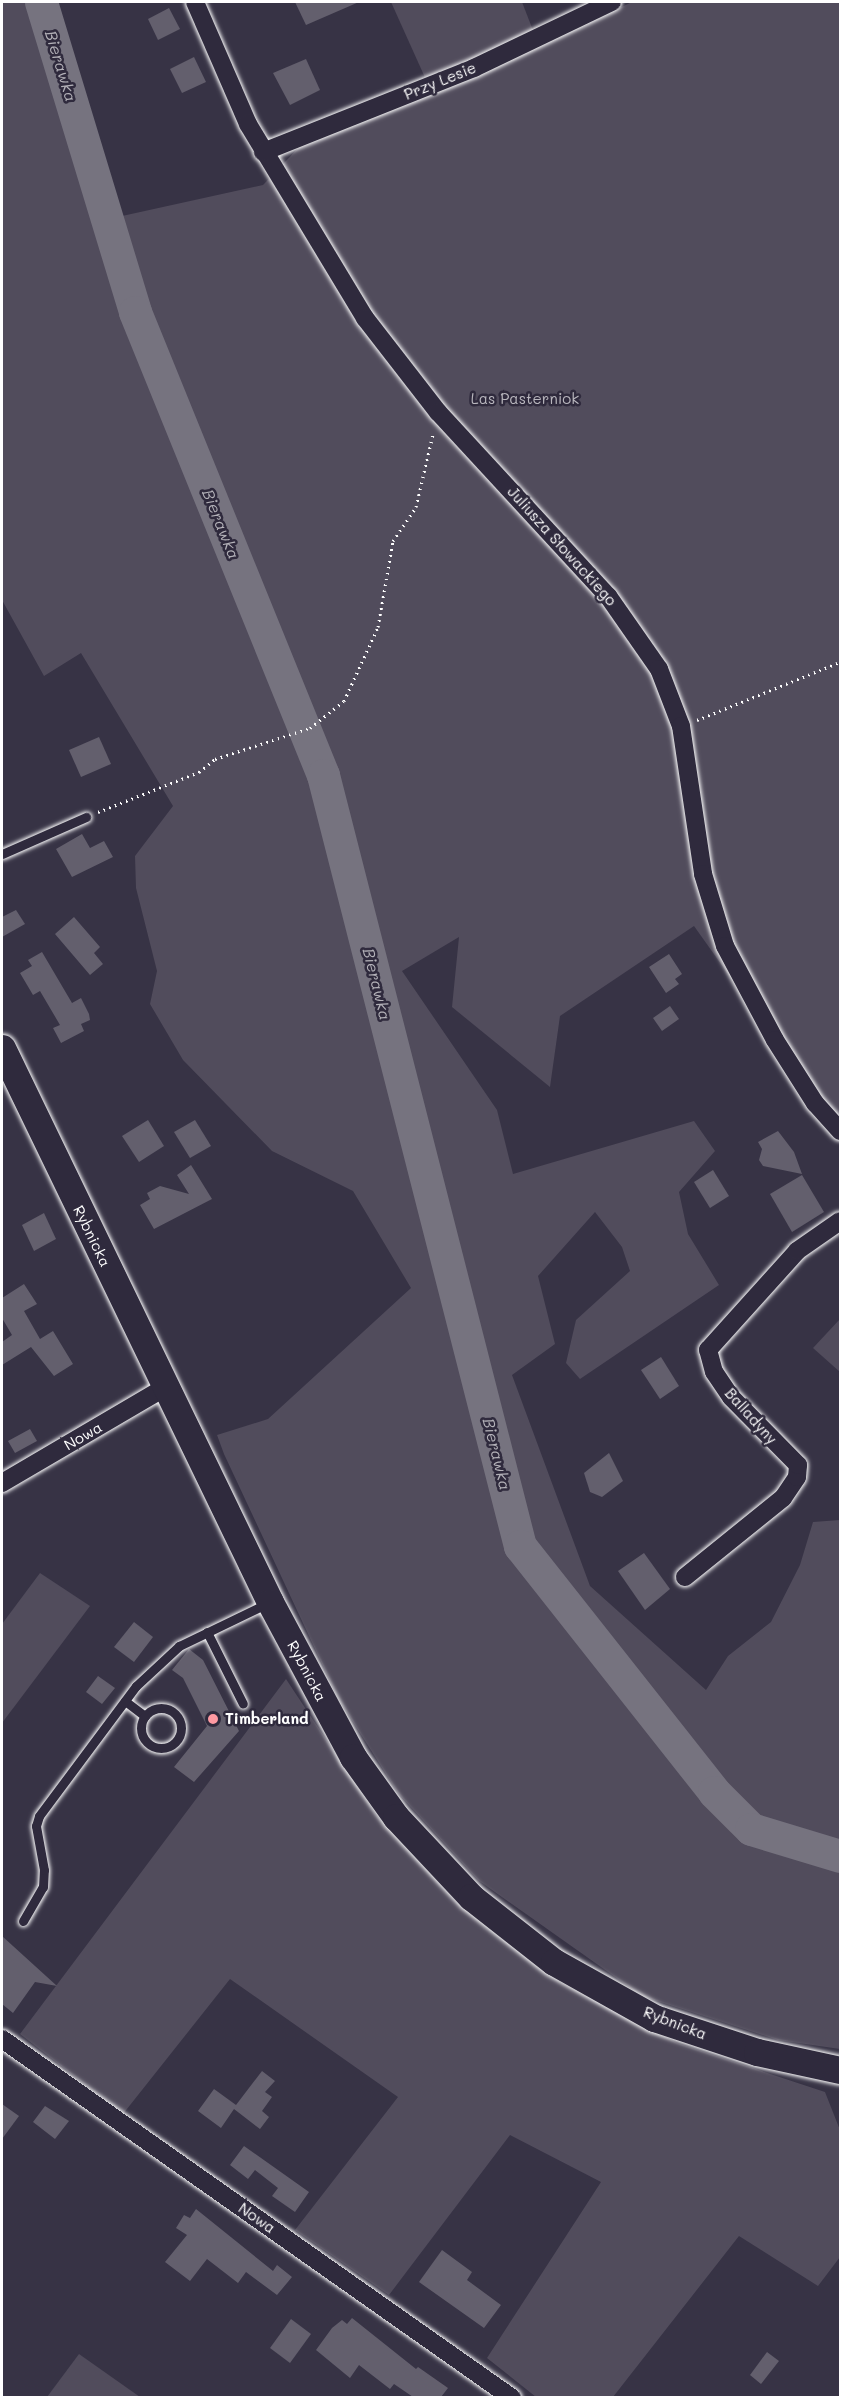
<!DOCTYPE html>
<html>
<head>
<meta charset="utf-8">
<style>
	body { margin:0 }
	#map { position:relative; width:842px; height:2399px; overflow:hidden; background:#373345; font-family:Mali,sans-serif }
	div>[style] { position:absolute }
	.green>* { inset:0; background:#514c5c }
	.river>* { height:33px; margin:-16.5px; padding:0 16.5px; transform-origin:16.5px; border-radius:16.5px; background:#76737f }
	.building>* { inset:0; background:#635f6d }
	.path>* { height:3px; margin-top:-1.5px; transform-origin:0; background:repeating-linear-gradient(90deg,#fff 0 1.5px,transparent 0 6px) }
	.roads { filter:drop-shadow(0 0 2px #fff) drop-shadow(0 0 2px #fff) }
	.lane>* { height:9px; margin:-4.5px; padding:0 4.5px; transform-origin:4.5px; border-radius:4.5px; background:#2f2a3d }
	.lane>.ring { margin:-4.5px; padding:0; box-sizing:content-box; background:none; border:9px solid #2f2a3d; border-radius:50% }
	.street>* { height:18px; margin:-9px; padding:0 9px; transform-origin:9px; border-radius:9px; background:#2f2a3d }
	.secondary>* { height:27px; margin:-13.5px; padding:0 13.5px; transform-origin:13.5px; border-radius:13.5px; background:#2f2a3d }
	.dots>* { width:16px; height:16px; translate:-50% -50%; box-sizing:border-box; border:3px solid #2f2a3d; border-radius:50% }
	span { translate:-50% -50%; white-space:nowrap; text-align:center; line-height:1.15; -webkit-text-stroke:5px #2f2a3d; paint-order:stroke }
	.street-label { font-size:15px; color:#fff }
	.park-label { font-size:15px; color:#b9b7be }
	.poi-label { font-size:15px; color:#fff; font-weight:700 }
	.left { translate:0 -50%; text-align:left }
	.water-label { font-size:16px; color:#b4b2b9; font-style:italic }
	.frame { position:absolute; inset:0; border:3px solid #fff; pointer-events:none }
</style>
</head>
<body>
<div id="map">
	<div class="green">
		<i style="clip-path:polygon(2px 2px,36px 2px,157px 385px,209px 525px,206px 474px,113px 218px,263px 185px,305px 141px,507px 62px,632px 2px,840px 2px,840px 1120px,775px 1040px,694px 926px,560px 1016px,550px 1087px,452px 1007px,459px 937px,402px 971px,497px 1110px,513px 1174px,694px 1121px,715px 1151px,679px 1192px,688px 1234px,719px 1285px,580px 1379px,566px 1363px,576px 1320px,630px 1271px,622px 1247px,595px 1212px,538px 1276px,555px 1344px,512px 1375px,590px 1586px,706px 1690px,728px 1656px,771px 1622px,800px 1565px,813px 1522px,840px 1520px,840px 2049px,778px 2040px,642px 1996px,478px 1880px,398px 1793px,338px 1698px,224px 1454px,217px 1435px,268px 1419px,411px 1288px,353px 1191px,272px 1151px,183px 1060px,150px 1004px,157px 971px,136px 888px,135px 856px,173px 806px,81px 653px,44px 676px,2px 600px)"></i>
		<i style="clip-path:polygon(391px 2px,522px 2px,534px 33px,427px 82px)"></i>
		<i style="clip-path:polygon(840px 1319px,840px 1372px,813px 1348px)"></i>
		<i style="clip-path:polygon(40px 1573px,90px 1606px,2px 1723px,2px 1624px)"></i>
		<i style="clip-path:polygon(286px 1679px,376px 1815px,457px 1903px,561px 1983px,677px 2043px,825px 2092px,840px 2130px,840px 2257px,818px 2286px,739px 2236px,613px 2397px,536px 2397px,487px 2358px,601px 2182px,510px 2135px,389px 2295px,295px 2230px,398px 2097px,230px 1979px,123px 2114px,20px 2034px)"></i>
		<i style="clip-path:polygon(79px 2354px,140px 2397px,47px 2397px)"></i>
	</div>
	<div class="river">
		<i style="left:41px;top:2px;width:324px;rotate:73.1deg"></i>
		<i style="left:135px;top:312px;width:500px;rotate:67.9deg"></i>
		<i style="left:323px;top:775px;width:796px;rotate:75.67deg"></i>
		<i style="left:520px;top:1546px;width:313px;rotate:51.7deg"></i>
		<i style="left:714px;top:1792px;width:52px;rotate:45deg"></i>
		<i style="left:751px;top:1829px;width:93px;rotate:16.9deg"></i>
	</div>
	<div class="building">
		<i style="clip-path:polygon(295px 2px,359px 2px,306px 25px)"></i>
		<i style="clip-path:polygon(169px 8px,180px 29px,158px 40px,148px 19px)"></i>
		<i style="clip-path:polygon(194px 57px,206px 82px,182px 93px,170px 69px)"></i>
		<i style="clip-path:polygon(306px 59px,320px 90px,290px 105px,273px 73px)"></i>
		<i style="clip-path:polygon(99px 737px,111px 764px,81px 777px,69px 750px)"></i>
		<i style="clip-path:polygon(82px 834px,90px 848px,104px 841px,113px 857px,72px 877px,56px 849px)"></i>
		<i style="clip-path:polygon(16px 910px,25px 924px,2px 937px,2px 917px)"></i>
		<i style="clip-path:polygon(74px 917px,100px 947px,94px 953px,103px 964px,90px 975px,55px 934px)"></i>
		<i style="clip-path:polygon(42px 952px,72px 1003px,81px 998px,89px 1014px,90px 1020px,81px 1024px,84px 1031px,61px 1043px,53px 1028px,60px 1025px,40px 991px,33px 995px,20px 973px,32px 966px,28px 960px)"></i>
		<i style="clip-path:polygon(669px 954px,682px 974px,675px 979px,679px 984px,666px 993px,649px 967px)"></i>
		<i style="clip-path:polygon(670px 1006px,679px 1019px,662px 1031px,653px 1018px)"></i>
		<i style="clip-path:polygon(148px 1120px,164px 1146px,139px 1162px,122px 1136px)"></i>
		<i style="clip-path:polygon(195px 1120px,211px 1146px,190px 1158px,174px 1132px)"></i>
		<i style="clip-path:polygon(778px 1131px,794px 1152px,802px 1174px,763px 1166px,759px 1160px,762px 1149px,758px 1142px)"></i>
		<i style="clip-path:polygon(191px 1165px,212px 1199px,154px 1229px,140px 1205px,150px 1199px,147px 1193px,160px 1186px,189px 1194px,177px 1175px)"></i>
		<i style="clip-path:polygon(713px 1170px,729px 1196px,710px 1208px,694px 1182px)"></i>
		<i style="clip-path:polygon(802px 1175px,824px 1212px,792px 1232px,770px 1194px)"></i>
		<i style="clip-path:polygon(44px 1213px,56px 1239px,34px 1251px,22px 1225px)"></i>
		<i style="clip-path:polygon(24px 1284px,37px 1304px,24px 1311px,40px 1339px,53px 1331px,73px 1364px,54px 1376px,31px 1347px,2px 1365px,2px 1342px,12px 1335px,2px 1318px,2px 1298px)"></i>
		<i style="clip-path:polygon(661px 1357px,679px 1386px,660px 1399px,641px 1370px)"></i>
		<i style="clip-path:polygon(30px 1429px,37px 1441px,15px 1453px,8px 1441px)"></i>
		<i style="clip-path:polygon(609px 1453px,623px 1481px,602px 1497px,590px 1492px,584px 1473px)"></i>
		<i style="clip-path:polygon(644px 1553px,670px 1589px,645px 1610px,618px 1571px)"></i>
		<i style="clip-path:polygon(134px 1622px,153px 1637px,134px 1662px,114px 1647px)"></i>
		<i style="clip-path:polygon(189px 1649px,203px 1660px,239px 1731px,194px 1782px,174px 1767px,207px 1726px,183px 1678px,172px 1670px)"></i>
		<i style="clip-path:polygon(98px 1676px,115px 1688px,102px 1704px,86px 1692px)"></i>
		<i style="clip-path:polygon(2px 1936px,57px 1986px,35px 1982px,13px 2013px,2px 2004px)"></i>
		<i style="clip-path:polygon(262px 2071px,275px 2081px,265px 2092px,272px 2097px,262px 2111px,269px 2117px,260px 2129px,234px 2109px,221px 2128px,198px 2111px,214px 2089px,236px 2105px)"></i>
		<i style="clip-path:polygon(2px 2104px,19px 2116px,2px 2139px)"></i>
		<i style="clip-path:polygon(45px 2106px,69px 2121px,55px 2139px,33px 2122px)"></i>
		<i style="clip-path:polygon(244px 2146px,309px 2192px,295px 2212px,272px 2196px,278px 2188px,255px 2170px,248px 2179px,230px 2165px)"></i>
		<i style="clip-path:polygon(196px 2209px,273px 2271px,277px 2265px,292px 2277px,277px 2295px,246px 2272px,238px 2283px,207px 2259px,190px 2281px,165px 2262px,187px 2235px,176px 2228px,184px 2215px,190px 2218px)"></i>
		<i style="clip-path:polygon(442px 2250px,472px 2272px,467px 2280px,501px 2305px,484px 2328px,419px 2282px)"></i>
		<i style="clip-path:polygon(352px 2318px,416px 2369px,418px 2367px,448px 2388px,441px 2397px,413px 2397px,394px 2384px,390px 2389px,359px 2365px,350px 2378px,316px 2350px,332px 2328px,342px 2320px,347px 2324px)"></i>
		<i style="clip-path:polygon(291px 2319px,311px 2334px,290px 2363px,270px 2348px)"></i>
		<i style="clip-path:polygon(767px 2352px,779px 2361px,761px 2384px,750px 2375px)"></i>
	</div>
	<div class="path">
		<i style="left:697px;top:720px;width:154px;rotate:-22.1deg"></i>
		<i style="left:98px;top:812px;width:109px;rotate:-21.6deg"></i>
		<i style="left:199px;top:772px;width:21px;rotate:-39deg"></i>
		<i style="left:215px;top:759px;width:100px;rotate:-18.1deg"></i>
		<i style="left:310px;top:728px;width:43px;rotate:-38.5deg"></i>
		<i style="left:344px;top:701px;width:81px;rotate:-65.3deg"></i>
		<i style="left:378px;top:627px;width:87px;rotate:-80.1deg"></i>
		<i style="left:393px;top:541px;width:41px;rotate:-55.9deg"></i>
		<i style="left:416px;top:507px;width:75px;rotate:-76.9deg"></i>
	</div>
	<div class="roads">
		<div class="lane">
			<i style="left:2px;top:854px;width:92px;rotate:-23.8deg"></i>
			<i style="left:207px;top:1632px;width:80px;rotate:63.4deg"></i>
			<i style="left:125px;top:1701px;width:25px;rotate:37deg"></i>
			<i class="ring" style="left:141px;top:1708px;width:31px;height:31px"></i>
			<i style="left:23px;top:1921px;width:39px;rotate:-60deg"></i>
			<i style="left:43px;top:1887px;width:17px;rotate:-87deg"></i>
			<i style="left:44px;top:1870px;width:45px;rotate:-100.3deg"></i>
			<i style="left:36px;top:1826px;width:10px;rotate:-73deg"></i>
			<i style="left:39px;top:1816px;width:162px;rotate:-53.3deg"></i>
			<i style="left:136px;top:1686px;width:59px;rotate:-42.9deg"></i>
			<i style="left:179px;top:1646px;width:99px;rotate:-25.8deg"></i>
		</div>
		<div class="street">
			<i style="left:195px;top:2px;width:133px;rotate:66.5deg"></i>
			<i style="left:248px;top:124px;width:227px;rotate:58.9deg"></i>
			<i style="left:365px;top:318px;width:119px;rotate:52.2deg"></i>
			<i style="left:438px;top:412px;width:251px;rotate:47.3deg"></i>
			<i style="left:608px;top:596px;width:89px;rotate:55.1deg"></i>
			<i style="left:659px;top:669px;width:61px;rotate:68.9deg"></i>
			<i style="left:681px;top:726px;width:150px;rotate:81.5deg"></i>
			<i style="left:703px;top:874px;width:75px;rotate:73deg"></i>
			<i style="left:725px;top:946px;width:106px;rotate:62deg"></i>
			<i style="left:775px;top:1040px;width:75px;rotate:57.6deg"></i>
			<i style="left:815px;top:1103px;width:38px;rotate:48deg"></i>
			<i style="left:263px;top:152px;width:227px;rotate:-21.7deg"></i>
			<i style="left:474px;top:68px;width:153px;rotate:-25.6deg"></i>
			<i style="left:2px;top:1483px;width:188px;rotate:-30.4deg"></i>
			<i style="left:685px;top:1577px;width:126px;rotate:-38.9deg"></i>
			<i style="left:783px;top:1498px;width:25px;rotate:-56deg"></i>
			<i style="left:797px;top:1477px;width:12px;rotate:-85deg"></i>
			<i style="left:798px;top:1465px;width:95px;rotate:-134.6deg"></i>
			<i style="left:731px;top:1397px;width:30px;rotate:-124deg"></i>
			<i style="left:714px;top:1372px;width:23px;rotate:-105deg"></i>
			<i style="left:708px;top:1350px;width:133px;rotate:-48deg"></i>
			<i style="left:797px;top:1251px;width:52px;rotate:-34.9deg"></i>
			<i style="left:2px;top:2039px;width:624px;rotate:35.14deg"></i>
		</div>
		<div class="secondary">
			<i style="left:2px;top:1048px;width:615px;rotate:64.18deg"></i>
			<i style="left:270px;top:1602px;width:176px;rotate:61.8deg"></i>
			<i style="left:353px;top:1757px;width:74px;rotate:54.4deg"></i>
			<i style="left:396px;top:1817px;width:110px;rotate:46.8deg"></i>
			<i style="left:471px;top:1897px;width:105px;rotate:38.1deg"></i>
			<i style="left:554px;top:1962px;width:115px;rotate:29.2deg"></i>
			<i style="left:654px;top:2018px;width:108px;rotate:18.3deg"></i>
			<i style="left:757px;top:2052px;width:85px;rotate:12.2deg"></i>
		</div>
	</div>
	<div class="dots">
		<i style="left:213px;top:1719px;background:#ff9aa2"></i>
	</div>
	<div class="street-label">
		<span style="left:440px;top:81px;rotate:-22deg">Przy Lesie</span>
		<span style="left:562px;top:546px;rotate:48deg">Juliusza Słowackiego</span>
		<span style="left:92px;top:1236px;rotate:64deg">Rybnicka</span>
		<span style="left:751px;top:1416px;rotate:48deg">Balladyny</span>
		<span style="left:83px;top:1436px;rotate:-30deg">Nowa</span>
		<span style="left:307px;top:1671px;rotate:62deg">Rybnicka</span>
		<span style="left:675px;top:2023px;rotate:21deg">Rybnicka</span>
		<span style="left:257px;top:2218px;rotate:35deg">Nowa</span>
	</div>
	<div class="park-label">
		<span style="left:525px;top:399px">Las Pasterniok</span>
	</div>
	<div class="poi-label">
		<span class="left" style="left:225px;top:1719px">Timberland</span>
	</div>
	<div class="water-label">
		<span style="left:61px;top:66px;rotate:73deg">Bierawka</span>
		<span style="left:221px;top:524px;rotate:68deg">Bierawka</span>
		<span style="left:377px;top:984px;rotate:76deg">Bierawka</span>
		<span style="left:497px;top:1454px;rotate:76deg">Bierawka</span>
	</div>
	<div class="frame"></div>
</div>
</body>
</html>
